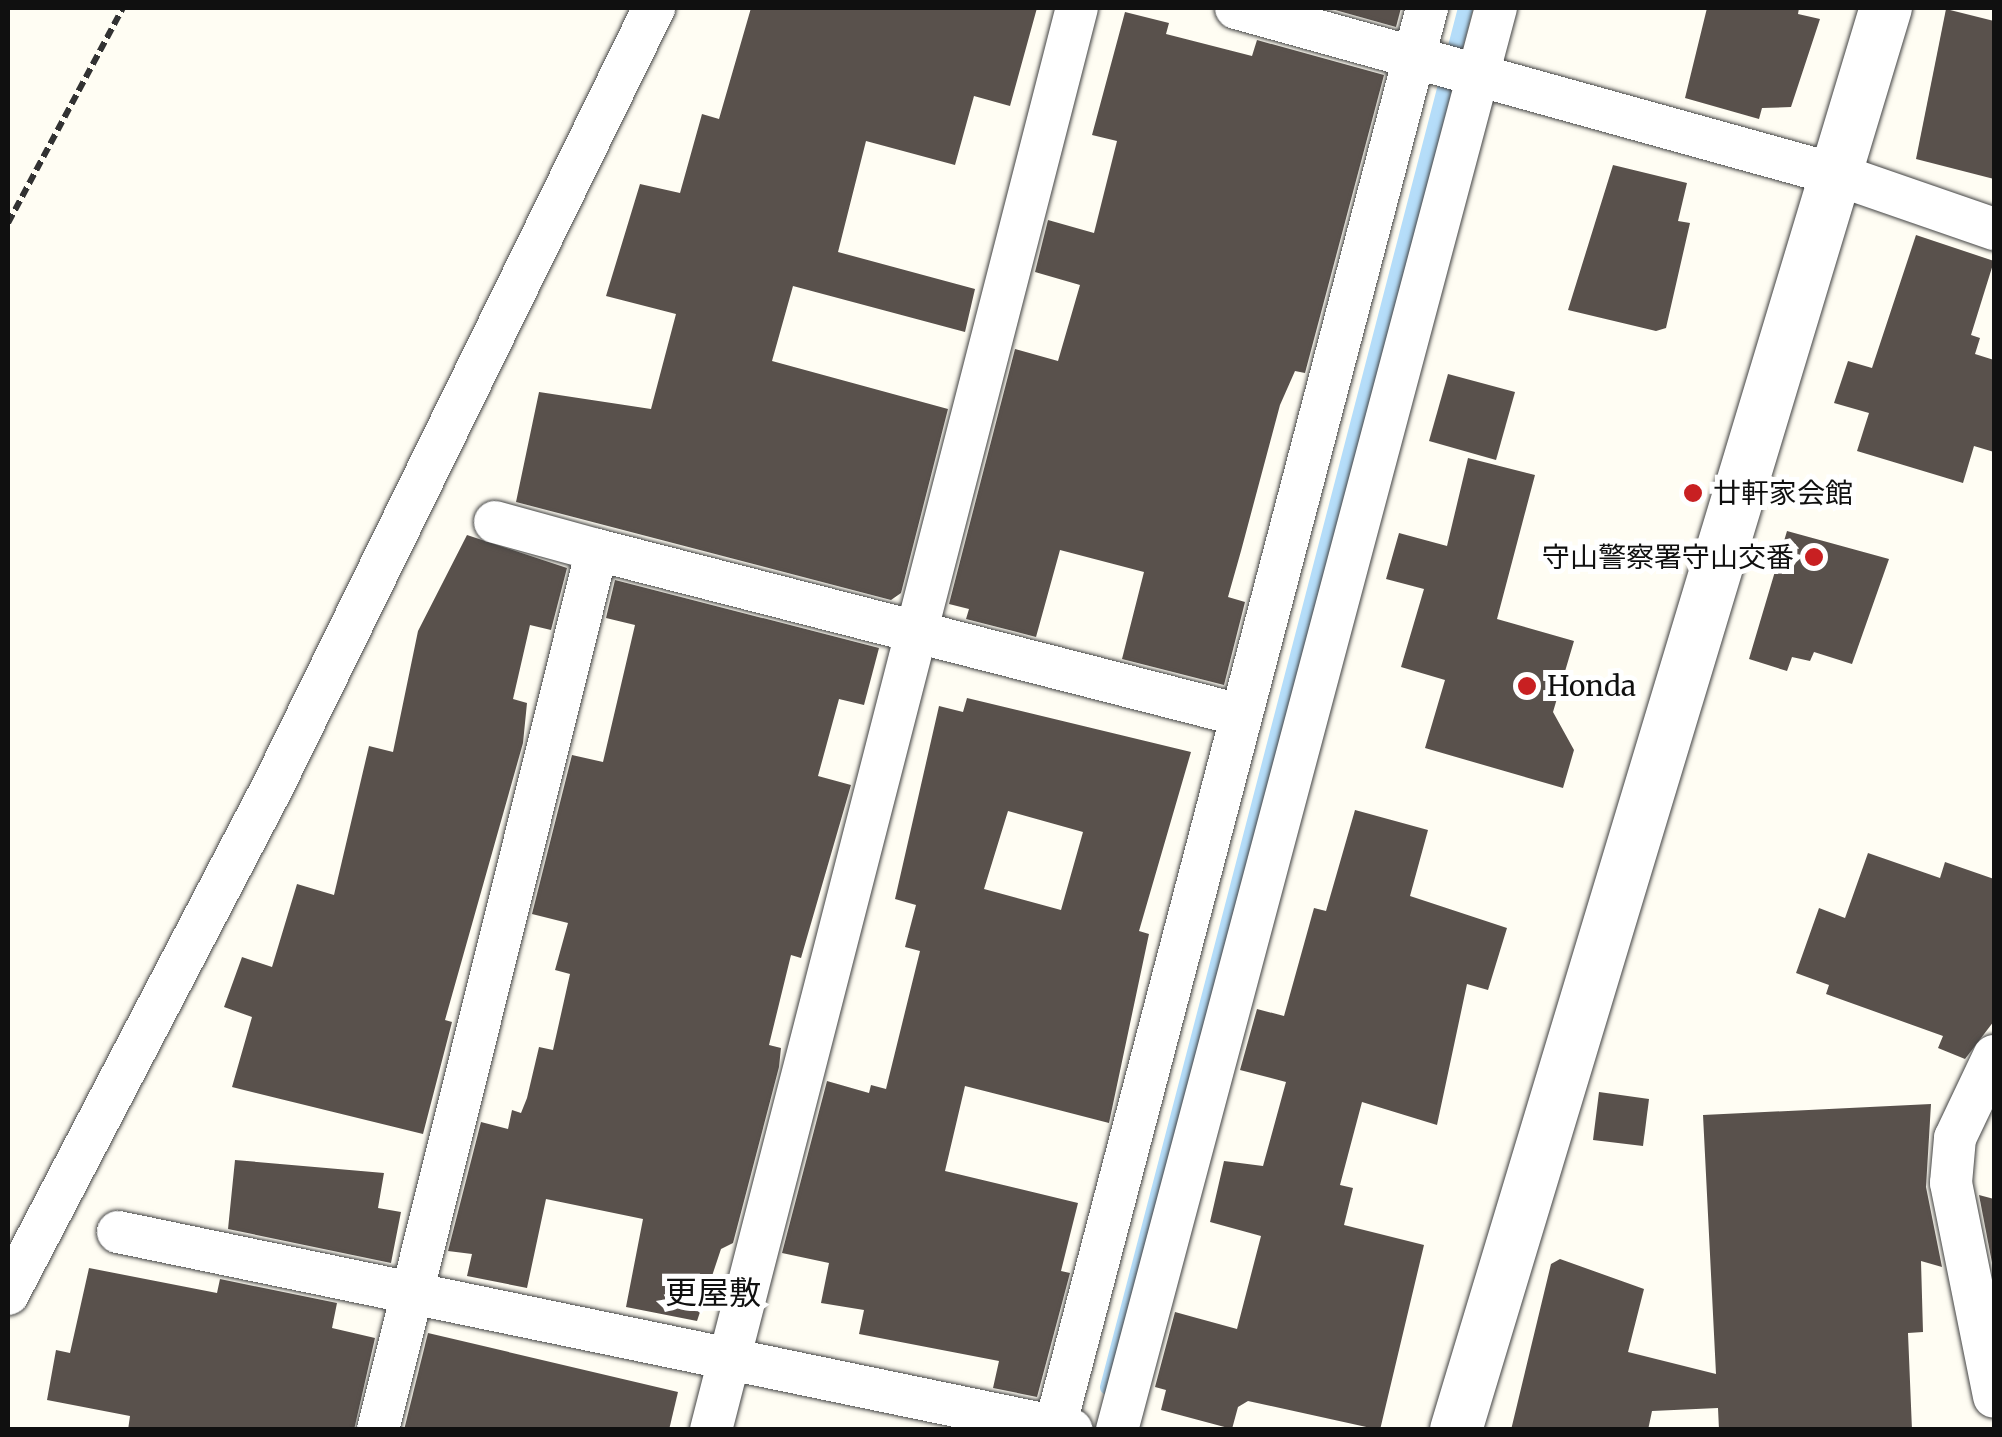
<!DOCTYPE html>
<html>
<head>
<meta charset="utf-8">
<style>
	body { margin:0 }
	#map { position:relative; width:2002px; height:1437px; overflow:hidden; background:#fffdf3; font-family:Merriweather,"Noto Sans JP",serif }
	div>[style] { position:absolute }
	.stream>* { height:15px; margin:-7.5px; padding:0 7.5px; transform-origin:7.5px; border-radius:7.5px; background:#b5ddf9 }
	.building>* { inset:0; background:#59514c }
	.path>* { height:6px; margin-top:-3px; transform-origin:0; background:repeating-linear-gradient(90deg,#323232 0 10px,transparent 0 15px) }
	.roads { filter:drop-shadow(0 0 2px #434343) drop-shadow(0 0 2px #434343) }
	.minor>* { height:42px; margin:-21px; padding:0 21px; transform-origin:21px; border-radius:21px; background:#fff }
	.tertiary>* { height:52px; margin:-26px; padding:0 26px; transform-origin:26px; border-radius:26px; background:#fff }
	.dots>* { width:28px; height:28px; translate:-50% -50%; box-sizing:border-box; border:5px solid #fff; border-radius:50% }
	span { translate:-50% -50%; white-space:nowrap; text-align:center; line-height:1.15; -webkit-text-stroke:10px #fff; paint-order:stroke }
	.poi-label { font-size:28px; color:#101010 }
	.left { translate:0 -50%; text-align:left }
	.right { translate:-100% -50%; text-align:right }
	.quarter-label { font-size:32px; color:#101010 }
	.frame { position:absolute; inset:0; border:10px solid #101010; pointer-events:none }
</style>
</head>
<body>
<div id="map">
	<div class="stream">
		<i style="left:1107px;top:1387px;width:1425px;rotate:-75.45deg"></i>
	</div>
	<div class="building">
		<i style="clip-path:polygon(751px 8px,1037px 8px,1010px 106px,974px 96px,955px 165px,866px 141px,838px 252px,975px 289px,965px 332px,793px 286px,772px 361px,948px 409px,901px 593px,891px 600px,516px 502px,539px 392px,651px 409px,676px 314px,606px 296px,640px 184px,680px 193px,702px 114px,719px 119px)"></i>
		<i style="clip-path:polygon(1328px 8px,1401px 8px,1396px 27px)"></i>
		<i style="clip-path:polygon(1707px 8px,1799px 8px,1798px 14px,1820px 19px,1791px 107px,1762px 108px,1759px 119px,1685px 98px)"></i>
		<i style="clip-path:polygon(1946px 9px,1994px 21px,1994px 179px,1916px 159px)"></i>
		<i style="clip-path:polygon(1125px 12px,1169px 23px,1166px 34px,1252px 56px,1257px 40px,1384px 75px,1305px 373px,1295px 371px,1280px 405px,1241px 551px,1228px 597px,1245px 602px,1224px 685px,1122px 659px,1144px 572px,1060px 550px,1036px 637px,966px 619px,969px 609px,949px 604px,1015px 349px,1058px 361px,1080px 285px,1035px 272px,1048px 220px,1094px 233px,1117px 141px,1092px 135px)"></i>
		<i style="clip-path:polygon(1613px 165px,1687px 183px,1678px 221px,1690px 223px,1666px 328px,1656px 331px,1568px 310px)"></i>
		<i style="clip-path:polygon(1916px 235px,1994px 261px,1971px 335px,1980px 338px,1975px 354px,1994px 360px,1994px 452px,1974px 446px,1963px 483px,1857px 451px,1869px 413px,1834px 403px,1848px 361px,1872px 368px)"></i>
		<i style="clip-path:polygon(1448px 374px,1515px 392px,1496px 460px,1429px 441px)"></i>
		<i style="clip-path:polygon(1468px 458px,1535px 475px,1497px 619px,1574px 641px,1553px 712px,1574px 750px,1563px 788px,1425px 748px,1445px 680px,1401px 667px,1424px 589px,1386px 579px,1399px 533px,1447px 546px)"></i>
		<i style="clip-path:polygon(1787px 531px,1889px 559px,1852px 664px,1814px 652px,1810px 661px,1792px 657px,1787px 671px,1749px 659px)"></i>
		<i style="clip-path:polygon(467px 535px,567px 568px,551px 630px,530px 625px,513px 699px,527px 703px,523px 743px,445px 1020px,452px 1022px,423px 1134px,232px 1087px,252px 1017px,224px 1007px,242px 957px,272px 967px,297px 884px,334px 895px,369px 746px,393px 752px,418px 631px)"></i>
		<i style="clip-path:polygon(615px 580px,879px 648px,864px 705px,839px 699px,818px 776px,851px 785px,801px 958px,791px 955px,769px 1045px,781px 1048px,779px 1067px,733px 1243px,721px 1249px,697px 1321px,626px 1307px,643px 1219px,546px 1199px,527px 1288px,467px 1276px,472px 1254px,448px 1251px,481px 1122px,508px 1129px,512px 1110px,521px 1113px,527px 1098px,539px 1047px,553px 1050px,570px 974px,555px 970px,568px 923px,532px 914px,572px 755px,603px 762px,635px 625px,606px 618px)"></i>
		<i style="clip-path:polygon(evenodd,967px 698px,1191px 752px,1139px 931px,1149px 934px,1109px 1123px,965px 1086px,945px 1171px,1078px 1203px,1061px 1271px,1070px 1273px,1037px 1397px,993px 1388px,999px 1361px,859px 1334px,864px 1310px,821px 1303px,829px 1263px,782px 1253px,827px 1081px,869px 1093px,871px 1085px,886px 1089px,920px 951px,905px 947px,916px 905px,895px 899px,939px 706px,963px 712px,967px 698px,1008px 811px,1083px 832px,1061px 910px,984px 889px,1008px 811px)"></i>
		<i style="clip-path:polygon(1355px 810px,1428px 830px,1410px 896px,1507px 928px,1488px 990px,1467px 984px,1437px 1125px,1362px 1102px,1340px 1185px,1353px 1188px,1344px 1225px,1424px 1245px,1380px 1430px,1248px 1401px,1238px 1407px,1232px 1429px,1161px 1410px,1166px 1390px,1155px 1387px,1175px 1312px,1237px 1329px,1261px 1236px,1210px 1222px,1224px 1161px,1263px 1166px,1286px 1082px,1240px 1070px,1257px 1009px,1284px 1016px,1314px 908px,1326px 911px)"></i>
		<i style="clip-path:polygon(1868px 853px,1940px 878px,1945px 862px,1994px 879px,1994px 1021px,1965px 1059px,1938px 1048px,1943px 1036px,1826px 994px,1829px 985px,1796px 973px,1819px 908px,1845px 918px)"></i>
		<i style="clip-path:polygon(1599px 1092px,1649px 1099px,1643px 1146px,1593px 1140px)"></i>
		<i style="clip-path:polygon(1931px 1104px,1926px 1187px,1942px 1267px,1921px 1261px,1923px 1332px,1908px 1333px,1912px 1430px,1719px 1430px,1718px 1408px,1652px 1411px,1648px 1430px,1511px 1430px,1551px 1264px,1560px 1259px,1644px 1289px,1628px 1352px,1716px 1374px,1703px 1115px)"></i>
		<i style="clip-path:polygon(235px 1160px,384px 1173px,378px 1208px,401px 1212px,391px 1263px,228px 1229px)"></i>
		<i style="clip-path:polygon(1979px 1195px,1994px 1199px,1994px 1273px)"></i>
		<i style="clip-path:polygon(89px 1268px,217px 1293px,220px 1279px,337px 1303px,332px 1328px,375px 1338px,354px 1430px,128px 1430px,130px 1416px,47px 1400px,56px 1350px,70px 1353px)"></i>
		<i style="clip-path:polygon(428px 1333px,678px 1392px,669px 1430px,404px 1430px)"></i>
	</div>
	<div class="path">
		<i style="left:8px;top:223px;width:244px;rotate:-61.9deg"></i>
	</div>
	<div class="roads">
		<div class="minor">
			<i style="left:1236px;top:8px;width:628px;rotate:15.52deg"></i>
			<i style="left:1841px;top:176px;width:162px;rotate:19.1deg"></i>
			<i style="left:495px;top:522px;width:106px;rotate:15.4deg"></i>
			<i style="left:1994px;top:1056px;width:91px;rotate:115.4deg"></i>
			<i style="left:1955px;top:1138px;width:45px;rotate:95.1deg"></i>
			<i style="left:1951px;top:1183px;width:218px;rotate:78.6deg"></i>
			<i style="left:118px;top:1232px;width:974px;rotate:11.73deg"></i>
			<i style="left:8px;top:1294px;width:571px;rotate:-62.45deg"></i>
			<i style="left:272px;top:788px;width:869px;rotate:-63.91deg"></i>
			<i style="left:1055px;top:1427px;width:1467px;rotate:-75.31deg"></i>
			<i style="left:378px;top:1430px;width:907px;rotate:-76.03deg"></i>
			<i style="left:597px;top:550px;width:664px;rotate:14.39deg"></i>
			<i style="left:711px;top:1430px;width:1468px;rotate:-75.57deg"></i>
			<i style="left:1117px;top:1430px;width:1472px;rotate:-75.08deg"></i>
		</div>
		<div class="tertiary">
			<i style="left:1456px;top:1430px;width:1486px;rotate:-73.18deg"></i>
		</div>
	</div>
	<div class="dots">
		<i style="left:1693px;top:493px;background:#c82022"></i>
		<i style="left:1814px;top:557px;background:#c82022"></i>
		<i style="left:1527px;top:686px;background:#c82022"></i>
	</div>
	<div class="poi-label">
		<span class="left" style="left:1713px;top:493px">廿軒家会館</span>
		<span class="right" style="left:1794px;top:557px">守山警察署守山交番</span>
		<span class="left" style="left:1547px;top:686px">Honda</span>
	</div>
	<div class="quarter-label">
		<span style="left:713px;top:1293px">更屋敷</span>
	</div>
	<div class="frame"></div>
</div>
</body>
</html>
